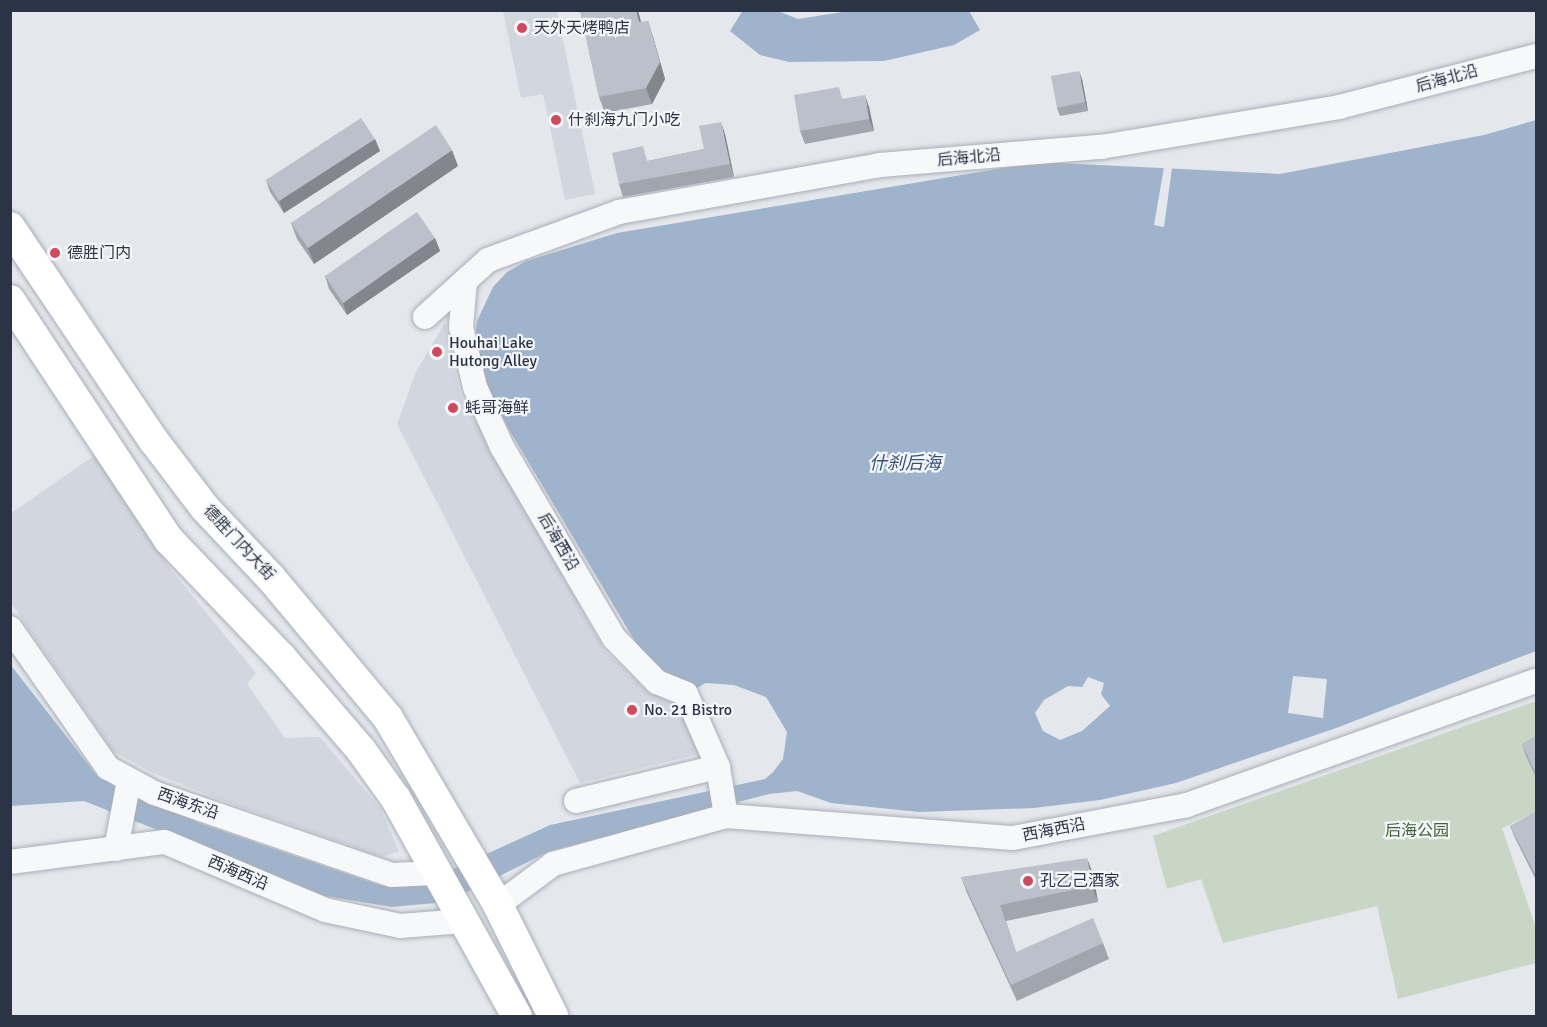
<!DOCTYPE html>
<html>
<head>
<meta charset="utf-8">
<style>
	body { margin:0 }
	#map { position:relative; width:1547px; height:1027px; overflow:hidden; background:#e4e7ec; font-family:Signika,"Noto Sans SC",sans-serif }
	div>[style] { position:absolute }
	.built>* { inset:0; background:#d2d6de }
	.green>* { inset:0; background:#c9d6c5 }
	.water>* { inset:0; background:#9fb4cc }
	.pier>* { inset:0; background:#e4e7ec }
	.roads { filter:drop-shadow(0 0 2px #a9aeb7) drop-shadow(0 0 2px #a9aeb7) }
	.minor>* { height:24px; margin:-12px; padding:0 12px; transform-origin:12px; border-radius:12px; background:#f7f8fa }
	.major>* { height:30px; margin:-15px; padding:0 15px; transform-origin:15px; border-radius:15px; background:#fff }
	.wall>* { inset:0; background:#a1a5ae }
	.shaded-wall>* { inset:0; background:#83868d }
	.building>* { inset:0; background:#bbc0ca }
	.dots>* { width:16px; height:16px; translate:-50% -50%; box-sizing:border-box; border:3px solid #f4f6f9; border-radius:50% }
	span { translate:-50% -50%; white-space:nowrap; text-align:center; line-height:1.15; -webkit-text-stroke:4.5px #f4f6f9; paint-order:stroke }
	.poi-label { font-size:16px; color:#2b3445 }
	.left { translate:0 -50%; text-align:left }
	.street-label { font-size:16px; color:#2b3445 }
	.park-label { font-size:16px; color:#3f6138 }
	.water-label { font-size:18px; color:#34527a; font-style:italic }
	.frame { position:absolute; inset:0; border:12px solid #2b3445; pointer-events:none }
</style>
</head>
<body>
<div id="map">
	<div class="built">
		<i style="clip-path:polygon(503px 11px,557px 11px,595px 194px,565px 200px,543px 94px,521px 98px)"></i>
		<i style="clip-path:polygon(445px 322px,460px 394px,605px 651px,648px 692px,677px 704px,699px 754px,580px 783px,397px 424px,416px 372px)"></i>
		<i style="clip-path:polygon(95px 455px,172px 571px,256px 673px,247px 684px,285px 738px,320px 737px,380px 808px,399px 851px,383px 857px,223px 801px,151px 772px,113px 751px,11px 603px,10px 514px)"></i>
	</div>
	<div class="green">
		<i style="clip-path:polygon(1536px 701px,1536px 812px,1502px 828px,1536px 928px,1536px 963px,1398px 999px,1377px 906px,1223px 943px,1201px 879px,1167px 889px,1153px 836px)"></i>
	</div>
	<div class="water">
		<i style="clip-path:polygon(743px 10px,778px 11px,798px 19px,855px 10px,969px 11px,980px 30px,954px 45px,884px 61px,789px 62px,760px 55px,730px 31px)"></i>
		<i style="clip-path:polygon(evenodd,1536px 120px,1536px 651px,1339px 727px,1176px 783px,1100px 800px,1034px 808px,919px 812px,831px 803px,797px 791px,769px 794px,550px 851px,447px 902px,392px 907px,325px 896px,84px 801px,11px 806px,10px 664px,98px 777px,202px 824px,382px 886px,423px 883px,550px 825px,765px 779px,773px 772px,783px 759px,787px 732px,766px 697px,734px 685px,706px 683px,693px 690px,661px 676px,633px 638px,485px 389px,475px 340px,477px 321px,493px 287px,507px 272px,526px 261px,617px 233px,1039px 162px,1280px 174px,1484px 135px,1536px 120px,1293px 676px,1327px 679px,1323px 718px,1288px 713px,1293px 676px,1536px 120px,1088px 677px,1104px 683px,1101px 694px,1110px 706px,1082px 731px,1060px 740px,1043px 731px,1035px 713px,1044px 700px,1068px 686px,1082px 687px,1088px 677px)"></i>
	</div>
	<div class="pier">
		<i style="clip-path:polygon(1164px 167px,1172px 168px,1164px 227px,1154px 225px)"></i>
	</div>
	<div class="roads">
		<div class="minor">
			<i style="left:465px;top:282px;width:45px;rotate:95.1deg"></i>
			<i style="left:461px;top:327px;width:62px;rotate:76.9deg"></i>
			<i style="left:475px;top:387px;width:66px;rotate:65.8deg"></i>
			<i style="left:502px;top:447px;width:221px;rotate:59.6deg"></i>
			<i style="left:614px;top:638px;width:62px;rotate:45.7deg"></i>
			<i style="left:657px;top:682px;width:31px;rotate:22deg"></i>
			<i style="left:686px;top:694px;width:80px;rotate:66.3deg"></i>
			<i style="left:718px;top:767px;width:50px;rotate:80.7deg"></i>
			<i style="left:425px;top:317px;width:85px;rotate:-42.1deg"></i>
			<i style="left:488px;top:260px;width:140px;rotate:-20.1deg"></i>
			<i style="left:619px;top:212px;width:265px;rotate:-10.2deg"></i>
			<i style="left:880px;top:165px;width:222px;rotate:-4.7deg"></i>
			<i style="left:1101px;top:147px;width:241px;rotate:-9.5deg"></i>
			<i style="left:1339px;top:107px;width:203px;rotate:-14.5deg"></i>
			<i style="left:10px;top:628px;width:171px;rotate:55deg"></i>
			<i style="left:108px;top:768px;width:52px;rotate:28.5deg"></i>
			<i style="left:154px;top:793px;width:252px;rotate:19deg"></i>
			<i style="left:392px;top:875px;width:43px;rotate:-2.7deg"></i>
			<i style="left:576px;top:801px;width:146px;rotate:-13.5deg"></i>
			<i style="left:116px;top:849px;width:70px;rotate:-79.3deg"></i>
			<i style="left:10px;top:862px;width:156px;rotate:-7.4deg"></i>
			<i style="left:165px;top:842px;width:174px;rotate:23deg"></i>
			<i style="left:325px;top:910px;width:77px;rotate:12deg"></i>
			<i style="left:400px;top:926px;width:64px;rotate:-4.5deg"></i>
			<i style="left:498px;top:905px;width:69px;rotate:-36.7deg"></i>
			<i style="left:553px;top:864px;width:180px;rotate:-15.5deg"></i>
			<i style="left:726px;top:816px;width:288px;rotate:4.4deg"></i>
			<i style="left:1013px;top:838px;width:177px;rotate:-10.7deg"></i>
			<i style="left:1187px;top:805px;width:370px;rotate:-19.6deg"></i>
		</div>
		<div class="major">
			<i style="left:10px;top:227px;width:258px;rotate:56.1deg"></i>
			<i style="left:154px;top:441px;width:84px;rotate:52.7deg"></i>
			<i style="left:205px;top:508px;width:96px;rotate:46.7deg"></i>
			<i style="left:271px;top:578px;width:182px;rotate:50.1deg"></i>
			<i style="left:388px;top:718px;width:217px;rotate:59.5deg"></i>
			<i style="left:498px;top:905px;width:124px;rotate:63.6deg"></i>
			<i style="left:10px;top:300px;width:288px;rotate:56.5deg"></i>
			<i style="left:169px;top:540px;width:162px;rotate:46.3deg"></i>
			<i style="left:281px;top:657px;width:123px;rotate:49.3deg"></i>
			<i style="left:361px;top:750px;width:60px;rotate:54.5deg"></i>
			<i style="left:396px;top:799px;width:248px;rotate:60.9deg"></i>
		</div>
	</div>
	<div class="wall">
		<i style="clip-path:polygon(580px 10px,638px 10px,641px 22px,653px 37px,665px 79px,652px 104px,605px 113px,599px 97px)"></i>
		<i style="clip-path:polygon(1082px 79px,1088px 111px,1060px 116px,1057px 108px)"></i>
		<i style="clip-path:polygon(844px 99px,869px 107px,874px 131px,805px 144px,800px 131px)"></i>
		<i style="clip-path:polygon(725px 134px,734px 177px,623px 197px,619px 184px,648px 161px,704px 149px)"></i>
		<i style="clip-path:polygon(375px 139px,380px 151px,284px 213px,270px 192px,266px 180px)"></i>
		<i style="clip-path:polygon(458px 166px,314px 264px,297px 239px,291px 223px)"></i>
		<i style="clip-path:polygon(435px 238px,440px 251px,347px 315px,329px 289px,325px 276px)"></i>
		<i style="clip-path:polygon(1536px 736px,1536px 777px,1526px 756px,1522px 744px)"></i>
		<i style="clip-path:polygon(1536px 812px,1536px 880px,1515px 838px,1510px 826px)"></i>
		<i style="clip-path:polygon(1093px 874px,1098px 902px,1006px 921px,1016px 952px,1103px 943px,1109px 959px,1017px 1001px,967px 893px,961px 877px)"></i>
	</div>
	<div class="shaded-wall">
		<i style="clip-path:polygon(636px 10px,638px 10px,645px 38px,639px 22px)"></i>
		<i style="clip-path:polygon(648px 21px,653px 37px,665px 79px,652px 104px,646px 88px)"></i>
		<i style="clip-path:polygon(1079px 71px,1082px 79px,1088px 111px,1085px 102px)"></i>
		<i style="clip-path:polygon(865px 95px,869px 107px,874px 131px,869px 119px)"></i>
		<i style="clip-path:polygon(721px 122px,725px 134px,734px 177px,730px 164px)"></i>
		<i style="clip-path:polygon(375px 139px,380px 151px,284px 213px,279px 201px)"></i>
		<i style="clip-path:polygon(452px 150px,458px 166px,314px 264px,308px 248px)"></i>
		<i style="clip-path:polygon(435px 238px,440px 251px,347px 315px,343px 303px)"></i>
		<i style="clip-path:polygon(1087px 858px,1093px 874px,1098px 902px,1092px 886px)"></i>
	</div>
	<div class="building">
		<i style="clip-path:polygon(580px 10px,636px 10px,639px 22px,648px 21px,660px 62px,646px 88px,599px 97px)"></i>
		<i style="clip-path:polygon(1079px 71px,1085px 102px,1057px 108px,1051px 76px)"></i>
		<i style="clip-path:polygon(839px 87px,842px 99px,865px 95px,869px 119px,800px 131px,794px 95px)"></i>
		<i style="clip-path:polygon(361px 118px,375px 139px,279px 201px,266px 180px)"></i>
		<i style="clip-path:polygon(721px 122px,730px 164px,619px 184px,612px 153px,643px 146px,647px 161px,704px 149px,699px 126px)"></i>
		<i style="clip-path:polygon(436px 125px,452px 150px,308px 248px,291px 223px)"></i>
		<i style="clip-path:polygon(417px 212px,435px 238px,343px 303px,325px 276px)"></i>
		<i style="clip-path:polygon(1536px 736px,1536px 774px,1522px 744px)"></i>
		<i style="clip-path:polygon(1536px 812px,1536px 876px,1510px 826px)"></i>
		<i style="clip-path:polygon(1087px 858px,1092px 886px,1000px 905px,1016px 952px,1093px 918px,1103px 943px,1011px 985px,961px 877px)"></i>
	</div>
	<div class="dots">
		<i style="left:522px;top:28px;background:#d1495b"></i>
		<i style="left:556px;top:120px;background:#d1495b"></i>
		<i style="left:55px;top:253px;background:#d1495b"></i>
		<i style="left:437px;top:352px;background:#d1495b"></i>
		<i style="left:453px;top:408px;background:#d1495b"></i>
		<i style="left:632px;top:710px;background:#d1495b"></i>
		<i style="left:1028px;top:881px;background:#d1495b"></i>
	</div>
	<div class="poi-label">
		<span class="left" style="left:534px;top:28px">天外天烤鸭店</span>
		<span class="left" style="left:568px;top:120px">什刹海九门小吃</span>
		<span class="left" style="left:67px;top:253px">德胜门内</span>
		<span class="left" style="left:449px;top:352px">Houhai Lake<br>Hutong Alley</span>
		<span class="left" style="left:465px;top:408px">蚝哥海鲜</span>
		<span class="left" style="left:644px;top:710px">No. 21 Bistro</span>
		<span class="left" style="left:1040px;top:881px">孔乙己酒家</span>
	</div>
	<div class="street-label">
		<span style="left:1447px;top:79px;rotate:-15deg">后海北沿</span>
		<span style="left:969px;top:158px;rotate:-5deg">后海北沿</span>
		<span style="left:558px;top:542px;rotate:60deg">后海西沿</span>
		<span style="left:239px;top:543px;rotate:47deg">德胜门内大街</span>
		<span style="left:188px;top:804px;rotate:19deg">西海东沿</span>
		<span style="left:1054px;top:830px;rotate:-11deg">西海西沿</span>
		<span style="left:238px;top:873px;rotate:23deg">西海西沿</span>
	</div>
	<div class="park-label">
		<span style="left:1417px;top:831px">后海公园</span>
	</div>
	<div class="water-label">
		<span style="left:905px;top:463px">什刹后海</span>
	</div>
	<div class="frame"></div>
</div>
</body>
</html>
